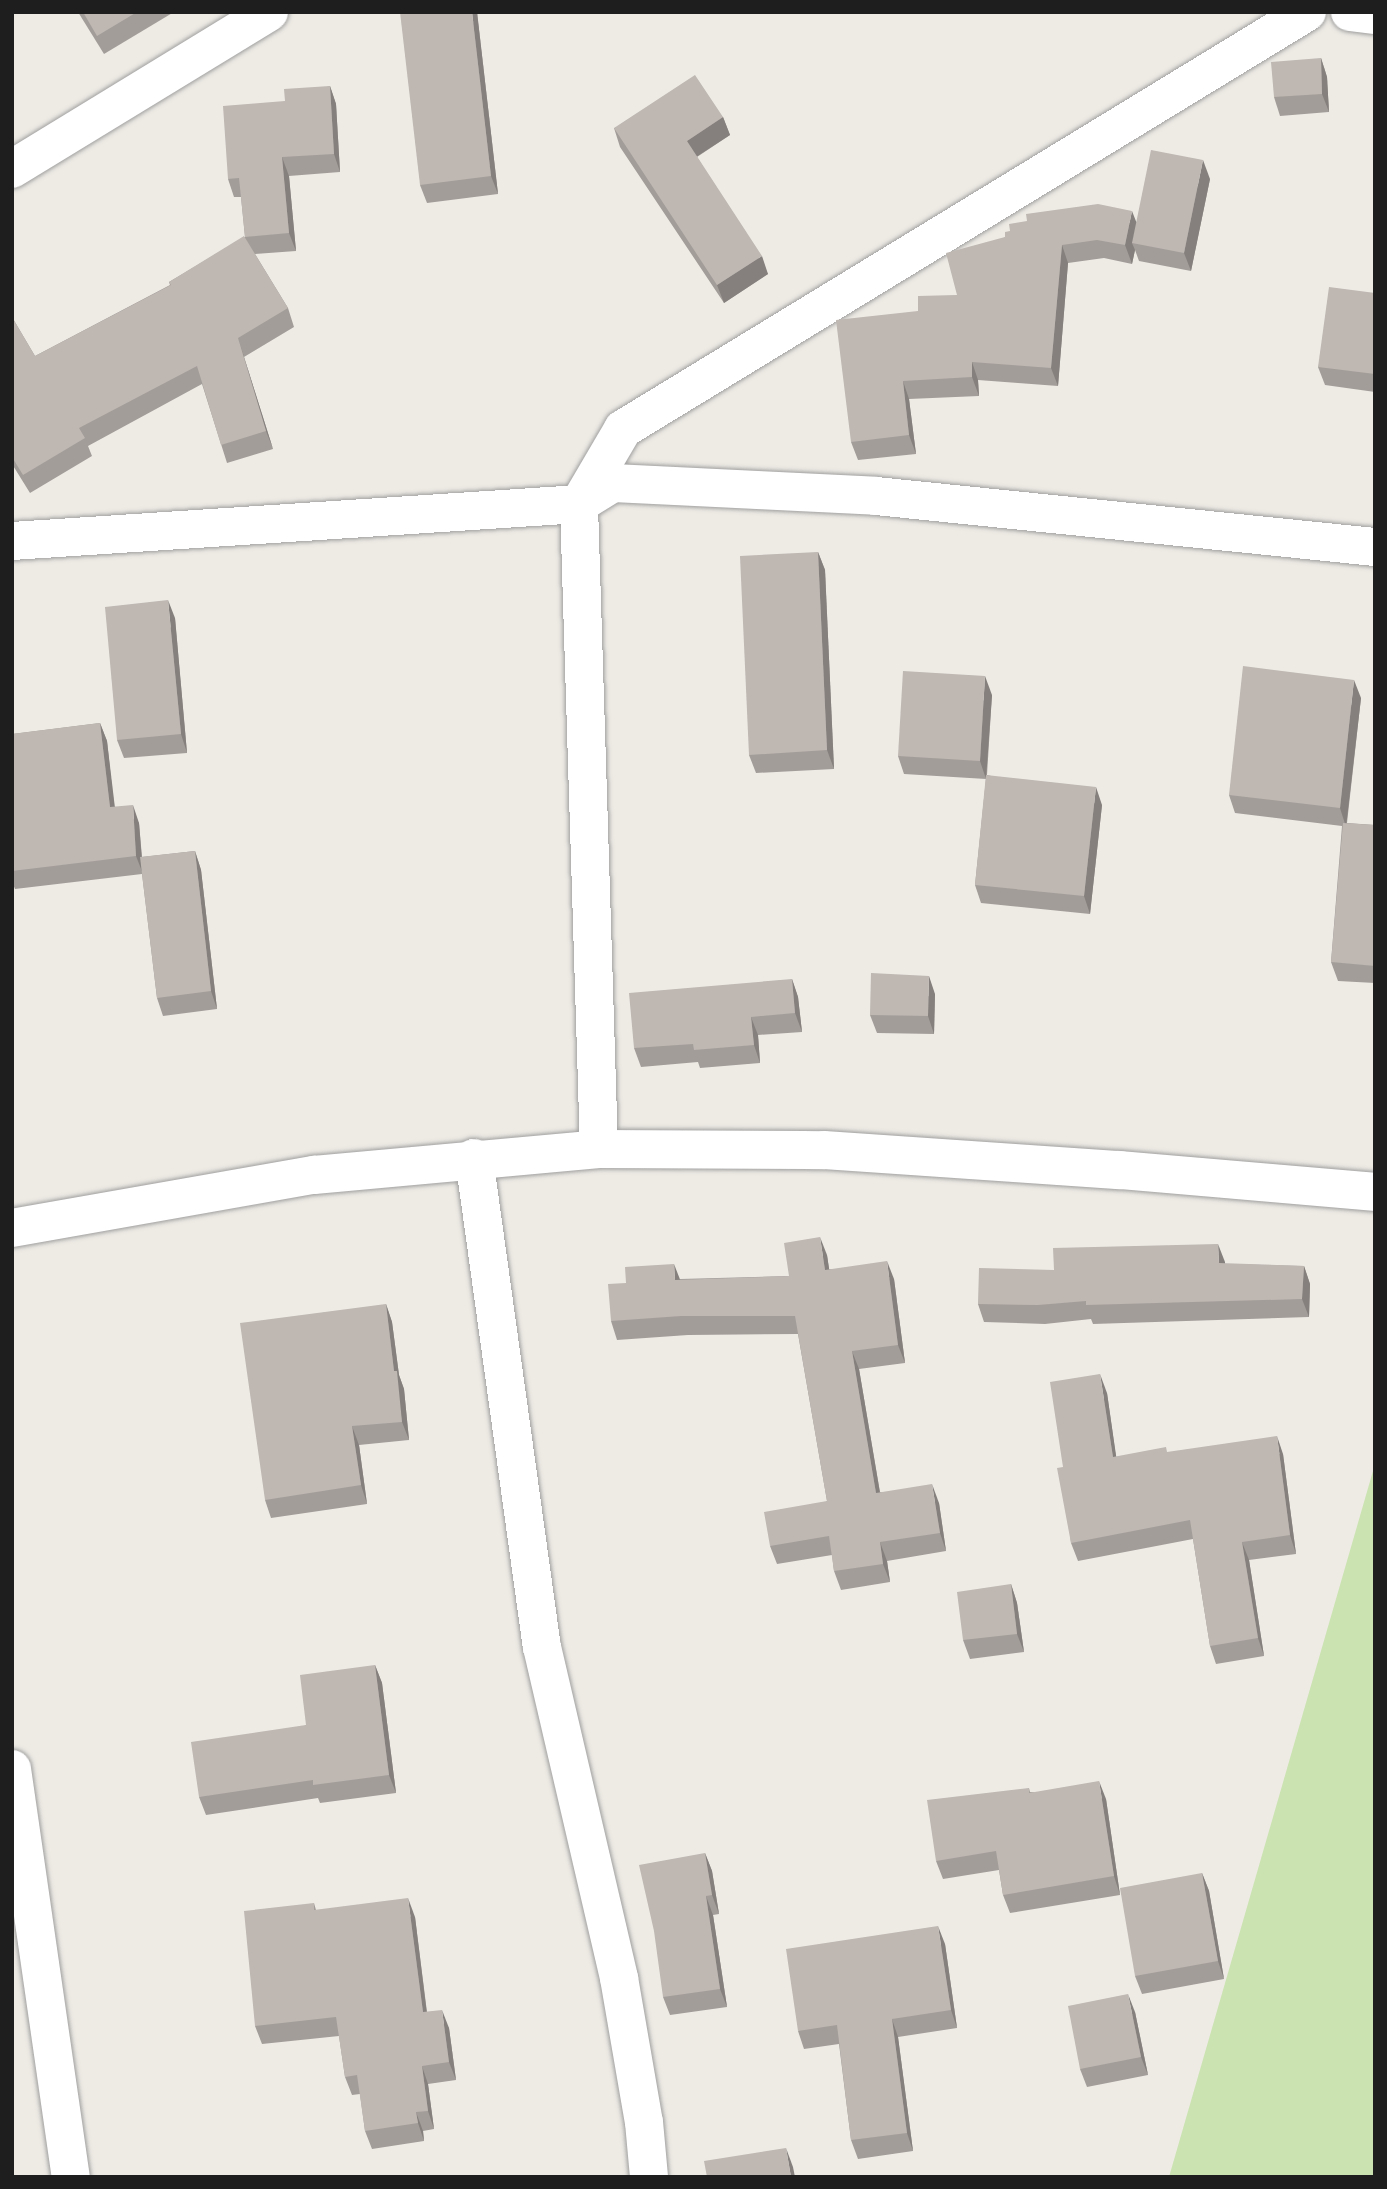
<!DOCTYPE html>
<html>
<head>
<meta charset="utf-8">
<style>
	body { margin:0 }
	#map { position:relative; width:1387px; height:2189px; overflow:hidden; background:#eeebe5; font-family:Jost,sans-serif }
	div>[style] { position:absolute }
	.grass>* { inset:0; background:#cae3b0 }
	.roads { filter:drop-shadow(0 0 2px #9f9f9f) drop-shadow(0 0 2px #9f9f9f) }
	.minor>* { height:38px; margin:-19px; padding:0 19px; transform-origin:19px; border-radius:19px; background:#fff }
	.tertiary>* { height:38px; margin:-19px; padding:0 19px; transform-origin:19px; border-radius:19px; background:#fff }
	.wall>* { inset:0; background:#a39d99 }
	.shaded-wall>* { inset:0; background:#85807d }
	.building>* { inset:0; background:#beb7b2 }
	span { translate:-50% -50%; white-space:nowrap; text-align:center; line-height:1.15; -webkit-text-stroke:7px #fff; paint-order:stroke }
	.frame { position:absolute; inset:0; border:14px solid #1e1e1e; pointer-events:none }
</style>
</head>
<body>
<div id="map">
	<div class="grass">
		<i style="clip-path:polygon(1375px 1464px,1375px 2177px,1169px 2177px)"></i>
	</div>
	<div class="roads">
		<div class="minor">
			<i style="left:1350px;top:12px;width:25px;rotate:7deg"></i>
			<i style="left:12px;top:169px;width:301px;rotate:-31.4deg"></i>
			<i style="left:12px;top:541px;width:568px;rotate:-3.73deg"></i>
			<i style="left:579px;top:504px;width:40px;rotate:-32deg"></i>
			<i style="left:613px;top:483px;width:263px;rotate:2.8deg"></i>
			<i style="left:876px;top:496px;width:502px;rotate:5.84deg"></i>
			<i style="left:599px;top:1149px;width:645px;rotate:-91.78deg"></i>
			<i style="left:579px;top:504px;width:87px;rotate:-59.6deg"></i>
			<i style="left:623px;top:429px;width:801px;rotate:-31.37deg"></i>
			<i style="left:474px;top:1158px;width:494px;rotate:82.1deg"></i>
			<i style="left:542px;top:1647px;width:340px;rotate:76.9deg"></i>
			<i style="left:619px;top:1978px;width:146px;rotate:80.2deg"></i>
			<i style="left:644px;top:2122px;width:55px;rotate:84.8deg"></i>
			<i style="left:12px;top:1769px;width:412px;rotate:81.8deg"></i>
		</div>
		<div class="tertiary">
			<i style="left:12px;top:1228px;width:307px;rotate:-10deg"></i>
			<i style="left:314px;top:1175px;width:286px;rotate:-5.2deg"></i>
			<i style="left:599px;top:1149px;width:225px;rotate:0.3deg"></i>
			<i style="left:824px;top:1150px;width:297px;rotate:3.9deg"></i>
			<i style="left:1120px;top:1170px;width:256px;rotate:4.9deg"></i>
		</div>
	</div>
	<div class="wall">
		<i style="clip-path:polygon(78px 12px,174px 12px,104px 54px)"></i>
		<i style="clip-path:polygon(477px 12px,498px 194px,427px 203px,420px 185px)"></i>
		<i style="clip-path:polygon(1321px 58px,1327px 77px,1329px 112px,1280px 116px,1274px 97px)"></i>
		<i style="clip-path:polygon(330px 86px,336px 104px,340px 172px,289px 176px,296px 251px,255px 254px,288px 308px,294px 327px,244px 357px,273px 449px,227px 463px,202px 384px,88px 446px,92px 456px,30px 493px,12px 464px,12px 317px,35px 356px,170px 285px,169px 282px,245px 237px,241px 197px,234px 197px,228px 179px,285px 101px)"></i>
		<i style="clip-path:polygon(723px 117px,730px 135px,697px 157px,768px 274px,724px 303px,620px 147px,614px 128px)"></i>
		<i style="clip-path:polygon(1210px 179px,1191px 271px,1139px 261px,1135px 250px,1132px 264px,1104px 258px,1068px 263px,1058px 386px,978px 380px,979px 396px,909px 399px,916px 454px,858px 460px,851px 442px,918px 311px,957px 295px,1005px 237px,1136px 222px)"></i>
		<i style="clip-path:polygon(1375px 293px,1375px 392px,1325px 385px,1318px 367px)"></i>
		<i style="clip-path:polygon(818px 552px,825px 570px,834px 769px,756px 773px,749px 755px)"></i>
		<i style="clip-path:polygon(175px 618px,187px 753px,124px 758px,117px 740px)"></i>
		<i style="clip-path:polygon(992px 695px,987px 775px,1102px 805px,1090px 914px,981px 903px,975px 885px,986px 779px,904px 774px,898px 756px)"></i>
		<i style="clip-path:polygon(1361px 698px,1347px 823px,1375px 825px,1375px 983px,1338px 981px,1331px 962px,1342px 826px,1235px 813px,1229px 795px)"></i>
		<i style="clip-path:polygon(100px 723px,107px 741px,114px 806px,139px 823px,142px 857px,195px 851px,201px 870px,217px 1009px,163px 1016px,157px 998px,142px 874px,15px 889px,12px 882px,12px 734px)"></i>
		<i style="clip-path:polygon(792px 979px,798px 997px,802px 1032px,758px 1035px,760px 1063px,700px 1068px,698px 1062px,641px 1067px,634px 1048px)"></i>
		<i style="clip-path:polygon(935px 994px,934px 1034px,877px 1033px,870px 1015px)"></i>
		<i style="clip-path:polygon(827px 1255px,829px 1269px,894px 1279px,905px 1363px,859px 1369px,880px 1492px,939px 1503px,946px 1551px,887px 1561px,890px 1582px,841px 1590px,834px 1571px,832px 1555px,777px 1564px,770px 1546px,827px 1501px,798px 1334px,688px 1335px,617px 1340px,611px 1321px,680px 1279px,789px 1276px)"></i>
		<i style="clip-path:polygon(1225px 1262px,1225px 1264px,1304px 1266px,1310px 1284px,1309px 1317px,1093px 1324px,1091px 1319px,1045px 1324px,984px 1322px,978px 1304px,1054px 1270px)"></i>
		<i style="clip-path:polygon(386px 1304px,392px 1322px,399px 1375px,404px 1389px,409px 1440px,359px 1445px,367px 1504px,271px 1518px,265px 1500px)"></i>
		<i style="clip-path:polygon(1107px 1393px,1116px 1457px,1168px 1452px,1283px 1454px,1296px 1554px,1249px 1560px,1264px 1656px,1216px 1664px,1210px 1646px,1193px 1539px,1078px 1561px,1071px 1543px,1063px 1467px)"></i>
		<i style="clip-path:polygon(1011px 1584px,1017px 1603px,1024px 1652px,970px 1659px,963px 1640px)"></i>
		<i style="clip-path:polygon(375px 1665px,382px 1683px,396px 1793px,320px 1803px,318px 1798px,206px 1815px,199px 1797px,306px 1725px)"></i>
		<i style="clip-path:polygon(1029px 1788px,1030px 1792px,1106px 1799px,1120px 1895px,1010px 1913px,1003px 1895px,999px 1870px,943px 1879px,936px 1861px)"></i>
		<i style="clip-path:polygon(705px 1853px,712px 1871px,719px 1914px,713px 1915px,727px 2007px,670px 2015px,663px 1997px)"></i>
		<i style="clip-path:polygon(1202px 1873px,1209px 1891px,1224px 1979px,1142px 1994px,1135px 1976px)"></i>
		<i style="clip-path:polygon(314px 1903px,316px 1910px,415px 1917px,427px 2012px,449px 2028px,456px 2080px,428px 2084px,434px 2129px,423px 2131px,424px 2141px,372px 2149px,365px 2131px,360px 2094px,352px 2095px,345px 2077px,339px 2036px,262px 2044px,255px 2026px)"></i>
		<i style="clip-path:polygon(945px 1944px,957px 2028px,898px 2037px,913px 2151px,858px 2159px,851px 2140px,839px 2044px,804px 2049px,798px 2031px)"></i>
		<i style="clip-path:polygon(1135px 2012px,1148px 2075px,1087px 2087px,1080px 2069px)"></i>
	</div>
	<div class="shaded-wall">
		<i style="clip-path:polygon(472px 12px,477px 12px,498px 194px,491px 176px)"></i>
		<i style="clip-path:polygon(1321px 58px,1327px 77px,1329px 112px,1322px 94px)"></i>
		<i style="clip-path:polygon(330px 86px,336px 104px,340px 172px,334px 154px)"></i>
		<i style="clip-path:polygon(723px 117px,730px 135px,693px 159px,687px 141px)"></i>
		<i style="clip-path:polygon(282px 157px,289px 176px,296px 251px,289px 233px)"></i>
		<i style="clip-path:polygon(1203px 160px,1210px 179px,1191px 271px,1184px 253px)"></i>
		<i style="clip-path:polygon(1132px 211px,1139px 229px,1132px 243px,1135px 250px,1132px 264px,1125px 245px)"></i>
		<i style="clip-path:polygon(1062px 245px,1068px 263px,1058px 386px,1051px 368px)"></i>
		<i style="clip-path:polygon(762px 256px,768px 274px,724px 303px,717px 285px)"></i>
		<i style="clip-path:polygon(238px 338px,244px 357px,273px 449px,266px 431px)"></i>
		<i style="clip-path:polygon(972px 362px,978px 380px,979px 396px,972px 377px)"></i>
		<i style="clip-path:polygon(903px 381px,909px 399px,916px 454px,909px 435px)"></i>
		<i style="clip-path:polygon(818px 552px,825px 570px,834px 769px,827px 750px)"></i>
		<i style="clip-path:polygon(168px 600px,175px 618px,187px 753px,181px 734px)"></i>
		<i style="clip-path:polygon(985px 676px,992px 695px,986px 779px,980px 761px)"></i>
		<i style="clip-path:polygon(1354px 680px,1361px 698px,1346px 827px,1340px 808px)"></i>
		<i style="clip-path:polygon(100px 723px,107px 741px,117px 825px,110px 807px)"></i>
		<i style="clip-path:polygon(1096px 787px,1102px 805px,1090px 914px,1084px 896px)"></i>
		<i style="clip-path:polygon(133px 805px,139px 823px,143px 874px,136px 856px)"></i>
		<i style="clip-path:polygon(195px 851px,201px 870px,217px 1009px,211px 991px)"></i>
		<i style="clip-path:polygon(929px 976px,935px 994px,934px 1034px,928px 1016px)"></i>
		<i style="clip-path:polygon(792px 979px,798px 997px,802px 1032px,795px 1013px)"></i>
		<i style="clip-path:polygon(751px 1017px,758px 1035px,760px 1063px,754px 1045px)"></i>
		<i style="clip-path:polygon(820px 1237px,827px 1255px,832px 1288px,825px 1270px)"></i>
		<i style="clip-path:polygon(1218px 1244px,1225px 1262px,1225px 1282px,1219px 1263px)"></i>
		<i style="clip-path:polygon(887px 1261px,894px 1279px,905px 1363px,898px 1345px)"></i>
		<i style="clip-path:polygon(674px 1264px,681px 1282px,675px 1280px)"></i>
		<i style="clip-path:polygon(1304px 1266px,1310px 1284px,1309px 1317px,1302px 1299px)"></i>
		<i style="clip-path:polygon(386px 1304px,392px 1322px,399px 1375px,404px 1389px,409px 1440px,402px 1422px,394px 1371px)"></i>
		<i style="clip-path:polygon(852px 1351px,859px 1369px,883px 1511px,876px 1493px)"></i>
		<i style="clip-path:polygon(1100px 1374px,1107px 1393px,1119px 1476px,1113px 1457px)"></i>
		<i style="clip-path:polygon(352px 1426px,359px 1445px,367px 1504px,361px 1485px)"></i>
		<i style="clip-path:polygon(1277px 1436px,1283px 1454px,1296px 1554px,1290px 1535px)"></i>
		<i style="clip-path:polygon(932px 1484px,939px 1503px,946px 1551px,940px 1533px)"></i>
		<i style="clip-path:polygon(880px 1542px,887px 1561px,890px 1582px,883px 1564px)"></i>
		<i style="clip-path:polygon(1242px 1542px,1249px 1560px,1264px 1656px,1258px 1638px)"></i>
		<i style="clip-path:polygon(1011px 1584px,1017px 1603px,1024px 1652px,1017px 1634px)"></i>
		<i style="clip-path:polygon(375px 1665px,382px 1683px,396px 1793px,389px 1775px)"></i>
		<i style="clip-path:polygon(1099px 1781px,1106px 1799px,1120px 1895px,1114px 1876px)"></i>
		<i style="clip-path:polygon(705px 1853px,712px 1871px,719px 1914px,712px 1895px)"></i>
		<i style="clip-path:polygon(1202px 1873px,1209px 1891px,1224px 1979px,1218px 1961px)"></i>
		<i style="clip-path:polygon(706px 1896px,713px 1915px,727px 2007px,720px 1989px)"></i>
		<i style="clip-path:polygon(408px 1898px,415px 1917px,429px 2031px,423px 2012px)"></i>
		<i style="clip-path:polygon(938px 1926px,945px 1944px,957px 2028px,951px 2010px)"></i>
		<i style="clip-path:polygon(1128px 1994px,1135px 2012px,1148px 2075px,1141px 2057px)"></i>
		<i style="clip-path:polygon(442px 2010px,449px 2028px,456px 2080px,449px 2062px)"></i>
		<i style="clip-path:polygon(892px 2019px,898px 2037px,913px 2151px,907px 2133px)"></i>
		<i style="clip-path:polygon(422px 2066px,428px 2084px,434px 2129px,428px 2111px)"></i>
		<i style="clip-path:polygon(416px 2112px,423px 2131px,424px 2141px,418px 2123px)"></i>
		<i style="clip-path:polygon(786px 2148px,793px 2167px,795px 2177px,791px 2177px)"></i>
	</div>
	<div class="building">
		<i style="clip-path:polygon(83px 12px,137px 12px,97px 36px)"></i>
		<i style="clip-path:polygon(400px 12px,472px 12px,491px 176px,420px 185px)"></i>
		<i style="clip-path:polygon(1321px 58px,1322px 94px,1274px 97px,1271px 62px)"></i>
		<i style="clip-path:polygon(695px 75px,723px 117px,687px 141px,762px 256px,717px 285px,614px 128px)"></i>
		<i style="clip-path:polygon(330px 86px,334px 154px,282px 157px,289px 233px,245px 237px,239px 178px,228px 179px,223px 106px,285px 101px,284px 89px)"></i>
		<i style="clip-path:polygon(1151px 150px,1203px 160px,1184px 253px,1132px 243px)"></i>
		<i style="clip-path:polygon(1098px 204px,1132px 211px,1125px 245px,1097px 240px,1062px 245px,1051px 368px,972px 362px,972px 377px,903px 381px,909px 435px,851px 442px,836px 320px,918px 311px,918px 296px,957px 295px,946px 253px,1005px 237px,1005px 232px,1010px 231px,1009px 224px,1027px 221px,1026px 214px)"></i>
		<i style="clip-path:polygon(244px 236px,288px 308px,238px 338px,266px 431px,221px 445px,197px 366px,79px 428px,85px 438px,23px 475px,12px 457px,12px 317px,35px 356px,171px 285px,169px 282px)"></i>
		<i style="clip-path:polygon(1329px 287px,1375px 293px,1375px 374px,1318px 367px)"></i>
		<i style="clip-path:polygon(818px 552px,827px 750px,749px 755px,740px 556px)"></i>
		<i style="clip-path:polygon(168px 600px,181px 734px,117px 740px,105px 607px)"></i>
		<i style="clip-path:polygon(1243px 666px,1354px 680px,1340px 808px,1229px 795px)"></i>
		<i style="clip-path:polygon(903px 671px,985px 676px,980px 761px,898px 756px)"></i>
		<i style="clip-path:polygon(100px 723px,110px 807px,133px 805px,136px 856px,12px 871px,12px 734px)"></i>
		<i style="clip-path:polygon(986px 775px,1096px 787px,1084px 896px,975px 885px)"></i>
		<i style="clip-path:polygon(1343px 823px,1375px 825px,1375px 966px,1331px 962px)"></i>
		<i style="clip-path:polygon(195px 851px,211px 991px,157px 998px,140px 857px)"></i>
		<i style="clip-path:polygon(871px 973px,929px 976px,928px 1016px,870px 1015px)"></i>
		<i style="clip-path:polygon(792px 979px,795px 1013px,751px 1017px,754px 1045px,694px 1050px,693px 1044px,634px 1048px,629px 993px)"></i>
		<i style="clip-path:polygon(820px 1237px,825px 1270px,887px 1261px,898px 1345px,852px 1351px,876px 1493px,932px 1484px,940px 1533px,880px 1542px,883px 1564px,834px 1571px,829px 1536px,770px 1546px,764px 1512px,827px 1501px,795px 1316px,681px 1316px,611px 1321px,608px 1284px,626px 1283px,625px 1267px,674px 1264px,675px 1280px,789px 1276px,784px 1243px)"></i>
		<i style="clip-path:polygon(1218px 1244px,1219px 1263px,1304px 1266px,1302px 1299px,1086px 1305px,1086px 1301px,1038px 1305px,978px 1304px,979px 1268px,1054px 1270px,1053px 1248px)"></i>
		<i style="clip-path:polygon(386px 1304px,394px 1371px,397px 1371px,402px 1422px,352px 1426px,361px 1485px,265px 1500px,240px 1323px)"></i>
		<i style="clip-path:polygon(1100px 1374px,1113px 1457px,1166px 1447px,1167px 1452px,1277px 1436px,1290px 1535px,1242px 1542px,1258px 1638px,1210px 1646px,1190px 1520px,1071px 1543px,1057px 1468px,1063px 1467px,1050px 1382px)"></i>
		<i style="clip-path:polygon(1011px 1584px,1017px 1634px,963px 1640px,957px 1592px)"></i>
		<i style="clip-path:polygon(375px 1665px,389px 1775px,313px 1785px,313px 1780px,199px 1797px,191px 1742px,306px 1725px,300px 1675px)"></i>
		<i style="clip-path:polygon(1099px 1781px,1114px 1876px,1003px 1895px,996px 1851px,936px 1861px,927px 1800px,1029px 1788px,1029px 1793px)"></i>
		<i style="clip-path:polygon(705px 1853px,712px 1895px,706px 1896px,720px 1989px,663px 1997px,654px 1931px,639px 1865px)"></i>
		<i style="clip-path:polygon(1202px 1873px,1218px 1961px,1135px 1976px,1120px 1888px)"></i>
		<i style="clip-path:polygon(408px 1898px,423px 2012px,442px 2010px,449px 2062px,422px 2066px,428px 2111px,416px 2112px,418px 2123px,365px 2131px,357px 2075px,345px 2077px,336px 2017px,255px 2026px,244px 1911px,314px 1903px,314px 1910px)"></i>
		<i style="clip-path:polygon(938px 1926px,951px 2010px,892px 2019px,907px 2133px,851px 2140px,837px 2025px,798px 2031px,786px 1949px)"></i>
		<i style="clip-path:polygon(1128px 1994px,1141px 2057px,1080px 2069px,1068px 2006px)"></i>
		<i style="clip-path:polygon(786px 2148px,791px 2177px,707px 2177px,704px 2161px)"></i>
	</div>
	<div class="frame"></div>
</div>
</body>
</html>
